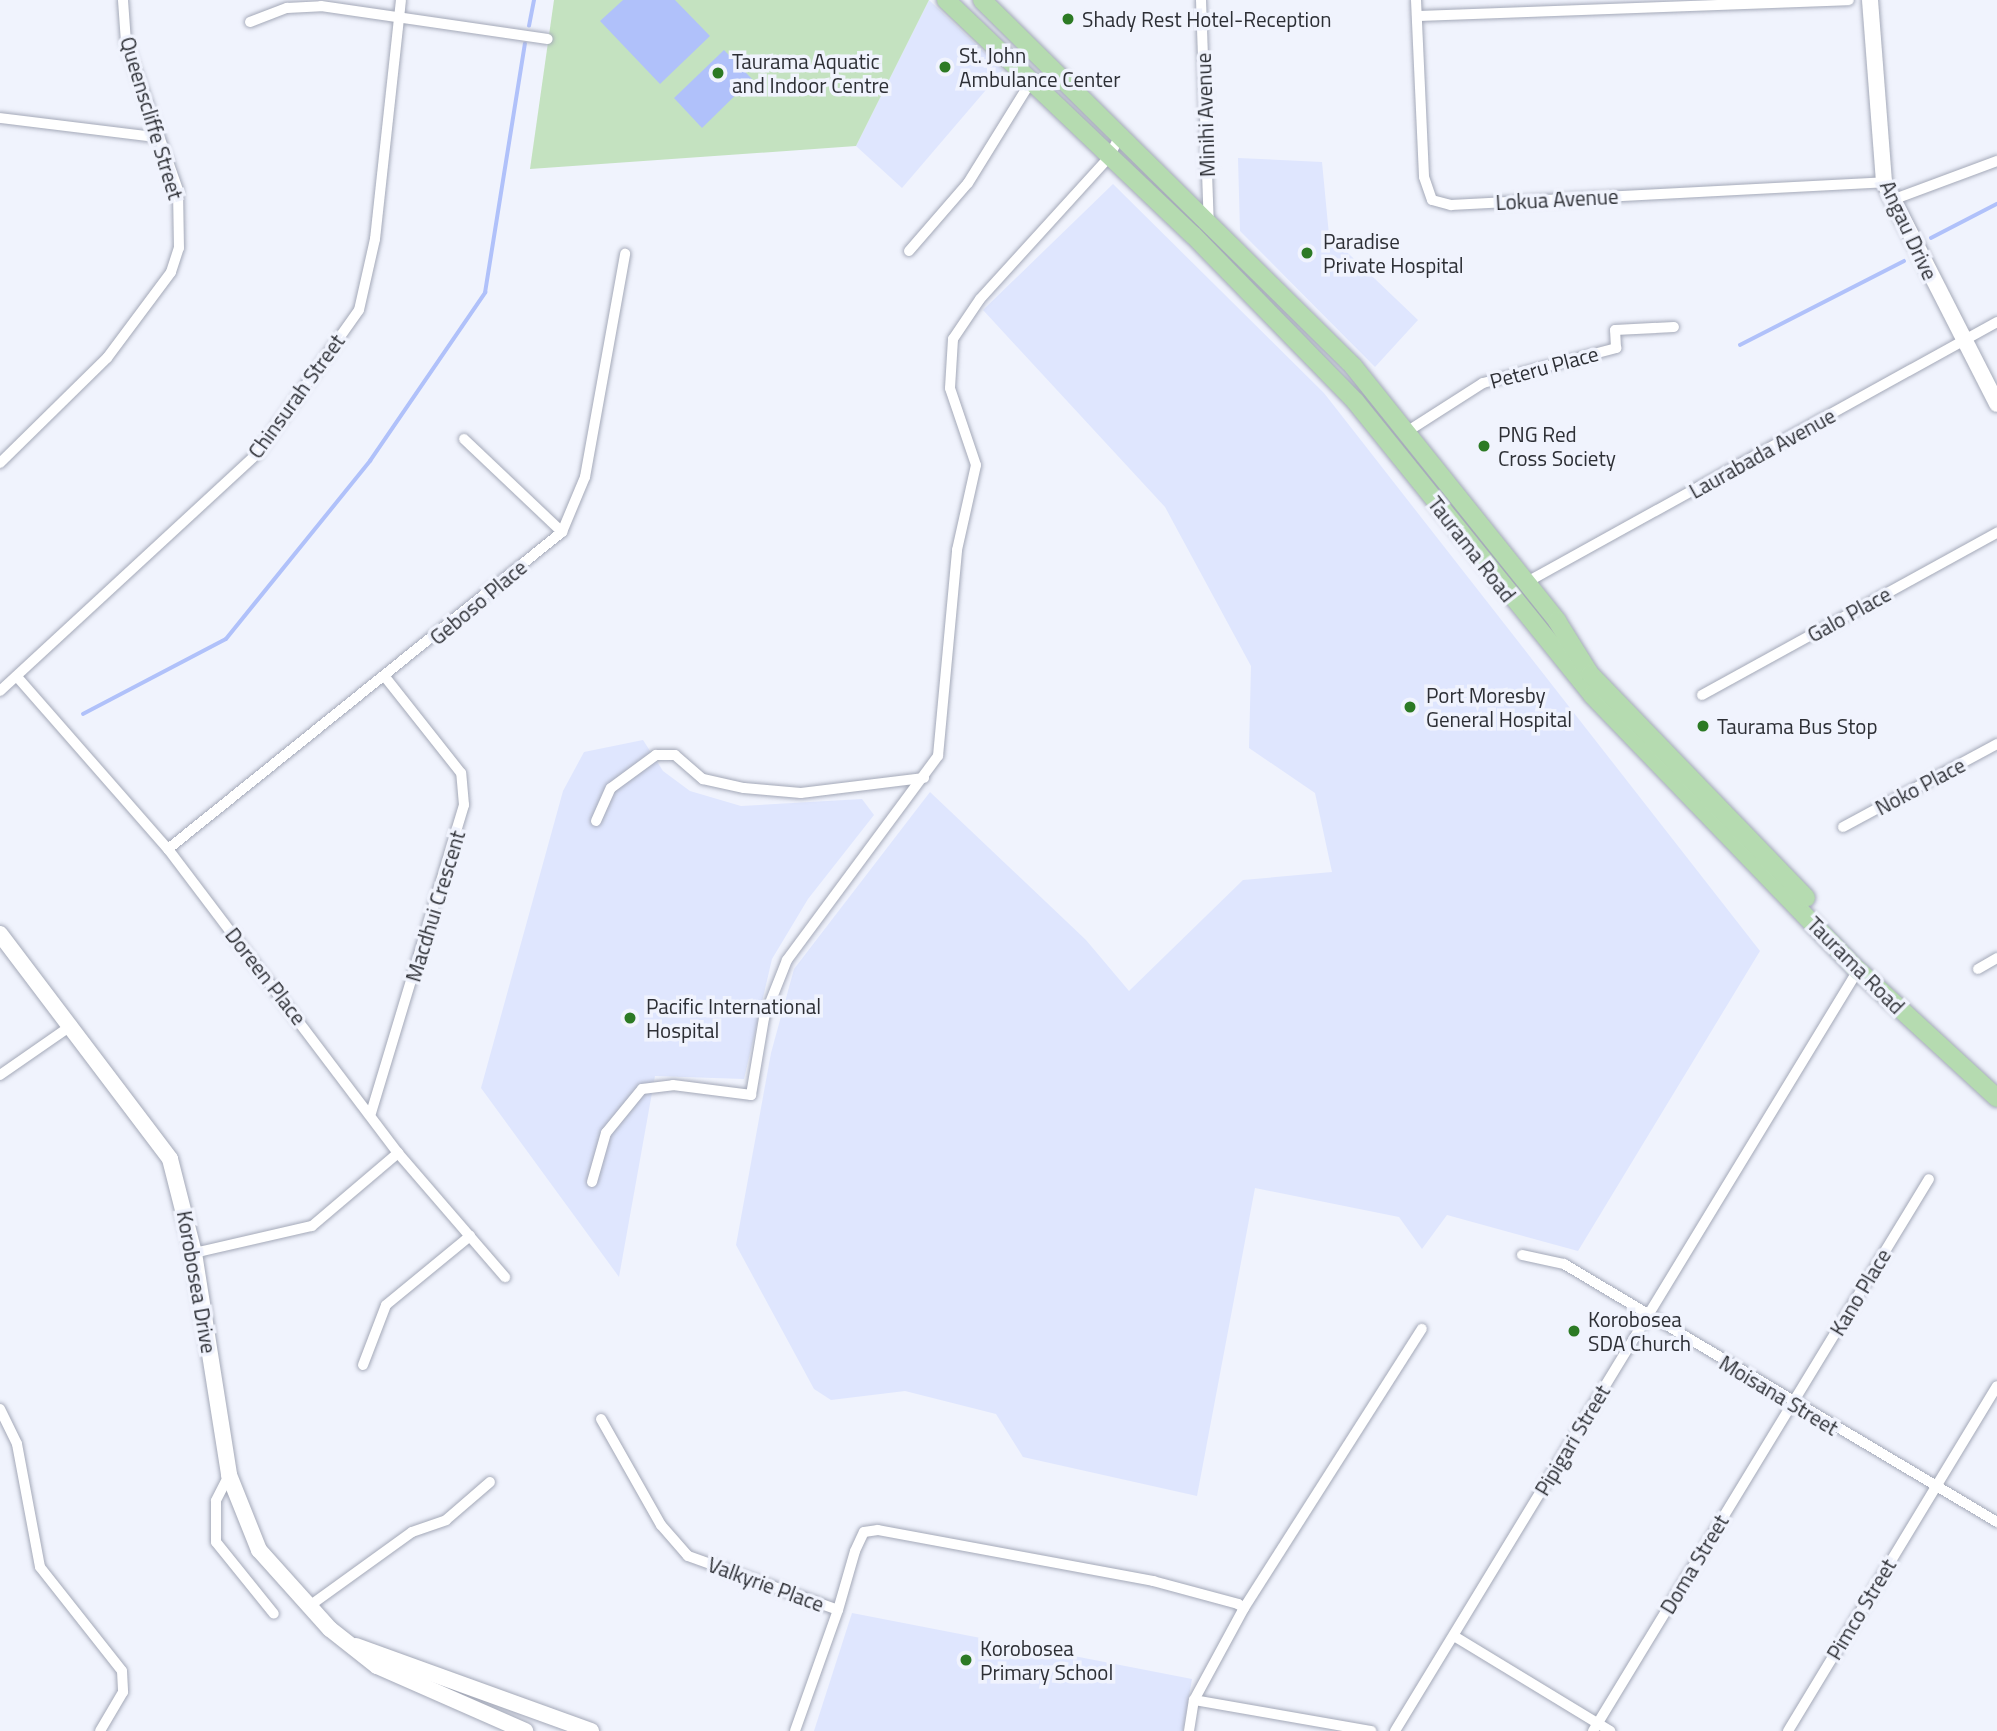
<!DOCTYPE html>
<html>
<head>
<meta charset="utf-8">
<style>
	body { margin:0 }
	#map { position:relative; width:1997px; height:1731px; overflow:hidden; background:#f0f3fd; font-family:"Titillium Web",sans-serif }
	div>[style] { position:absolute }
	.built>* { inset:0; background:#dfe6fe }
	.green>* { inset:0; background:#c4e2c0 }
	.water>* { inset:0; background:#b0c1fa }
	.stream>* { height:3.5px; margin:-1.75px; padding:0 1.75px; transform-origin:1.75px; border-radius:1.75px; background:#b0c1fa }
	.roads { filter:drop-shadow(0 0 2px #a4a9b8) drop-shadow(0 0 2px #a4a9b8) }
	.street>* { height:10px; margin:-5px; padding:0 5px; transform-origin:5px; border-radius:5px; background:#fff }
	.secondary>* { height:16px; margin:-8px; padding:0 8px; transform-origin:8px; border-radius:8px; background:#fff }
	.primary>* { height:18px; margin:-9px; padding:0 9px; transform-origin:9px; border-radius:9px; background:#b5dbb0 }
	.dots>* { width:19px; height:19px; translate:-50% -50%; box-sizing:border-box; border:4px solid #f0f3fd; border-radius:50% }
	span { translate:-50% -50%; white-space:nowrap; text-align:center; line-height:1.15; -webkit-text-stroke:7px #f0f3fd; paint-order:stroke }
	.poi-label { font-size:21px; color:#2d2f35 }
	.left { translate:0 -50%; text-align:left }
	.street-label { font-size:21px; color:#2d2f35 }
</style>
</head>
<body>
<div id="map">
	<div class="built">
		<i style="clip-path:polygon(929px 0,1003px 70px,902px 188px,856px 146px)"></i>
		<i style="clip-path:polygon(1238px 158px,1322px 162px,1329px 235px,1418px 320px,1375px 367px,1240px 231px)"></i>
		<i style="clip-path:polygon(1113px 184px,1324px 393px,1760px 951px,1578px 1251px,1447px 1215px,1422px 1249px,1399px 1217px,1255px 1188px,1197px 1496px,1023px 1457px,996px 1414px,905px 1391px,831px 1400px,814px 1389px,736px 1245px,771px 1053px,794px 969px,930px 792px,1086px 940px,1129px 991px,1243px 880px,1332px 872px,1315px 793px,1249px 748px,1251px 666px,1165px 507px,983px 310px)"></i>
		<i style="clip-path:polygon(643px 740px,663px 771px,690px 791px,741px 806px,862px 799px,874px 815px,808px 899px,772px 959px,744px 1079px,655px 1076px,619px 1277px,481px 1088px,563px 791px,584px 752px)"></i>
		<i style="clip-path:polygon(852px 1613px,1192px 1679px,1183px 1731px,814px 1731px)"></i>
	</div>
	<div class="green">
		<i style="clip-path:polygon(554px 0,929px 0,856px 146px,530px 169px)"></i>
	</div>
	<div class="water">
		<i style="clip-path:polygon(623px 0,675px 0,710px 36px,660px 84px,600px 21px)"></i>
		<i style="clip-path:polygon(724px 50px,752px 79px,702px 128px,674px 98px)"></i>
	</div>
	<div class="stream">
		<i style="left:529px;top:26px;width:26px;rotate:-79deg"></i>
		<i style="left:1931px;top:238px;width:74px;rotate:-27.3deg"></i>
		<i style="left:1740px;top:345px;width:184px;rotate:-27.1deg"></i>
		<i style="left:83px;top:714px;width:161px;rotate:-27.7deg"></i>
		<i style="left:226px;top:639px;width:229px;rotate:-51deg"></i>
		<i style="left:370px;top:461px;width:204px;rotate:-55.6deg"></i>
		<i style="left:485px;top:293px;width:252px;rotate:-80.9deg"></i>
	</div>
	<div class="roads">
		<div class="street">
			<i style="left:1201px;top:0;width:226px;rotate:88deg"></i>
			<i style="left:1416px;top:0;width:177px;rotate:87.4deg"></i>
			<i style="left:1424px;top:177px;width:24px;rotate:71deg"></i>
			<i style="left:1432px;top:200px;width:20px;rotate:15deg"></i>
			<i style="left:1451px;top:205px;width:434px;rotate:-3deg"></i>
			<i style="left:1417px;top:16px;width:432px;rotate:-2.1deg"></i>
			<i style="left:250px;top:22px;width:40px;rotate:-21deg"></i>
			<i style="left:287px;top:8px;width:34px;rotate:-3deg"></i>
			<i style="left:321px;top:6px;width:229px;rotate:8.3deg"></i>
			<i style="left:0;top:118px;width:156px;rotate:7deg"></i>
			<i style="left:1892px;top:200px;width:112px;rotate:-20.4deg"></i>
			<i style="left:909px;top:251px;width:90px;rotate:-49.1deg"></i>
			<i style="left:968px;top:183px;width:118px;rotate:-58.2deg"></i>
			<i style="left:1408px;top:431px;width:89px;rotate:-32.6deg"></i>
			<i style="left:1483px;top:383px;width:138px;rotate:-14.7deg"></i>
			<i style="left:1616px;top:348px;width:18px;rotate:-93deg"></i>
			<i style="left:1615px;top:330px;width:59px;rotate:-2.9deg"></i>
			<i style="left:464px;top:439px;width:135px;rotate:43.5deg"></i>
			<i style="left:0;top:463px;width:150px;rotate:-44.5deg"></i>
			<i style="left:107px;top:358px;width:107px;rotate:-53.3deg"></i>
			<i style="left:171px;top:272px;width:25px;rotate:-72deg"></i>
			<i style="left:179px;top:248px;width:58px;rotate:-91deg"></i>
			<i style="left:178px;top:190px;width:157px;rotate:-109.4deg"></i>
			<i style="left:126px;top:42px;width:42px;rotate:-94.1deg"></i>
			<i style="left:1527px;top:582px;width:537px;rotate:-28.95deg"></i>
			<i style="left:19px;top:679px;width:226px;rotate:48.8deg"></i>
			<i style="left:168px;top:849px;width:381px;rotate:52.9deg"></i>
			<i style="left:398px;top:1153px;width:164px;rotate:49.2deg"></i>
			<i style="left:0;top:691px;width:350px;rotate:-42.7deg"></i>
			<i style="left:257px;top:454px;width:176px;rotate:-54.7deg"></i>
			<i style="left:359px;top:310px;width:73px;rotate:-77.3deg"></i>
			<i style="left:375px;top:239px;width:240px;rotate:-83.8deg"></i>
			<i style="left:1702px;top:695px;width:337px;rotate:-28.8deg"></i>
			<i style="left:596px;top:821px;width:36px;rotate:-66deg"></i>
			<i style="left:611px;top:788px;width:56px;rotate:-36.3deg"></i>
			<i style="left:656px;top:755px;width:19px"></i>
			<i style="left:675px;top:755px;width:37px;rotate:41deg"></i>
			<i style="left:703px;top:779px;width:42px;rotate:12.4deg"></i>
			<i style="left:744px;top:788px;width:57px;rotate:5deg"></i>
			<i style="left:801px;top:793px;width:124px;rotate:-7deg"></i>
			<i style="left:1843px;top:827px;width:175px;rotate:-28.3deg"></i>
			<i style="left:168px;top:849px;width:506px;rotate:-38.82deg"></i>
			<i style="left:562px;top:532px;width:60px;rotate:-67.3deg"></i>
			<i style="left:585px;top:477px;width:227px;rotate:-79.8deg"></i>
			<i style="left:1978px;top:969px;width:22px;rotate:-30deg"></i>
			<i style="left:0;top:1075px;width:88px;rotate:-34.8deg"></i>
			<i style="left:371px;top:1113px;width:322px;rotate:-73.2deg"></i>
			<i style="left:464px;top:805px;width:32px;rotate:-95deg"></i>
			<i style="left:461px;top:773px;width:121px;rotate:-128.3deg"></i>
			<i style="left:592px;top:1182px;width:51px;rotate:-74.1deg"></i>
			<i style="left:606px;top:1133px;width:57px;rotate:-50.7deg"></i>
			<i style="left:642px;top:1089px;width:31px;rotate:-7deg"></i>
			<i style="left:673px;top:1085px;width:79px;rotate:7.3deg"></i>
			<i style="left:751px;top:1095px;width:78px;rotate:-80.4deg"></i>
			<i style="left:764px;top:1018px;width:62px;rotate:-68.4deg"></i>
			<i style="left:787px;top:960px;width:254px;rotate:-53.5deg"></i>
			<i style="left:938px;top:756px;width:207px;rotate:-84.7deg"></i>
			<i style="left:957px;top:550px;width:87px;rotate:-77.4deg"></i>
			<i style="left:976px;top:465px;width:81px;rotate:-108.7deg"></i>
			<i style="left:950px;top:388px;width:49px;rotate:-86.5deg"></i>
			<i style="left:953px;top:339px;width:48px;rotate:-56deg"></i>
			<i style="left:980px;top:299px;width:192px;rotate:-47.7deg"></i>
			<i style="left:1109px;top:157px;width:22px;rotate:-63deg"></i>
			<i style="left:194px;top:1253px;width:121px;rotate:-12.9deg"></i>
			<i style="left:312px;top:1226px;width:113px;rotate:-40.3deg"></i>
			<i style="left:1522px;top:1255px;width:43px;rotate:12.1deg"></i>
			<i style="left:1564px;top:1264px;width:504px;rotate:30.79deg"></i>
			<i style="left:363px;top:1365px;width:64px;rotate:-69deg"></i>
			<i style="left:386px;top:1305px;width:109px;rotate:-39.4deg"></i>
			<i style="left:0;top:1409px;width:39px;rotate:64deg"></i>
			<i style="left:17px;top:1444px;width:125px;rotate:79.4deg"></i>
			<i style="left:40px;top:1567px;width:132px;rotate:51.7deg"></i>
			<i style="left:122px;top:1671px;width:21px;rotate:87deg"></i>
			<i style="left:123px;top:1692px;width:45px;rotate:120.5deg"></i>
			<i style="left:601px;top:1419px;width:122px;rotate:60.5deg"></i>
			<i style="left:661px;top:1525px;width:41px;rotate:48.9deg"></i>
			<i style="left:688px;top:1556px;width:159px;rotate:19.8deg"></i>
			<i style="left:838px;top:1610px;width:128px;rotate:109.6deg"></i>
			<i style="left:229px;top:1475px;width:29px;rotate:117deg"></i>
			<i style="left:216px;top:1501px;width:41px;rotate:90deg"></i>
			<i style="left:216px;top:1542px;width:92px;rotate:51.1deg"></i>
			<i style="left:308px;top:1607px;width:128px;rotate:-35.8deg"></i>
			<i style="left:412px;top:1532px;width:36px;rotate:-19deg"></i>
			<i style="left:446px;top:1520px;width:58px;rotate:-40.8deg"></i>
			<i style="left:1244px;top:1608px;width:331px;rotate:-57.5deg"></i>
			<i style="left:838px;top:1610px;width:61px;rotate:-73.9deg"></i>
			<i style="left:855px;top:1551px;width:21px;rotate:-65deg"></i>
			<i style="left:864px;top:1532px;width:14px;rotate:-8deg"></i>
			<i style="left:878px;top:1530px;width:280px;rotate:10.5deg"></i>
			<i style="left:1153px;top:1581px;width:88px;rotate:15.1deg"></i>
			<i style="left:1238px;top:1604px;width:7px;rotate:34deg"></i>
			<i style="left:1244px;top:1608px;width:105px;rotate:118.5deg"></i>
			<i style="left:1454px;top:1636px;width:183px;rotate:31.3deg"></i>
			<i style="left:1189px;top:1731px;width:31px;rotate:-81deg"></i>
			<i style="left:1194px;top:1700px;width:180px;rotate:9.9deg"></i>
			<i style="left:1395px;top:1731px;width:891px;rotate:-58.68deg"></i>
			<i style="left:1593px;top:1731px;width:646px;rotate:-58.67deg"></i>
			<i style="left:1788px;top:1731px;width:403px;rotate:-58.8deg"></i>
		</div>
		<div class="secondary">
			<i style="left:1870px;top:0;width:183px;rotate:85.6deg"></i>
			<i style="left:1884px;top:182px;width:249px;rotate:63deg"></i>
			<i style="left:0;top:934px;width:282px;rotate:52.9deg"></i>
			<i style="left:170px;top:1159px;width:97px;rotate:75.7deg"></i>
			<i style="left:194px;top:1253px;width:225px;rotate:81deg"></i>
			<i style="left:229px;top:1475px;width:81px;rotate:68.2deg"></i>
			<i style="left:259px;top:1550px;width:106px;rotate:48.1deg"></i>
			<i style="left:330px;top:1629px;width:60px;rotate:38.2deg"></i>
			<i style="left:377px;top:1666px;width:162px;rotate:23.7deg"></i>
			<i style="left:356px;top:1646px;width:250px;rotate:19.9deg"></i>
		</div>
		<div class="primary">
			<i style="left:946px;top:0;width:341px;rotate:43.6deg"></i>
			<i style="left:1193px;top:235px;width:232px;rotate:45.7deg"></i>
			<i style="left:1355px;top:401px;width:378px;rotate:51.1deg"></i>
			<i style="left:1592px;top:695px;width:383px;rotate:46deg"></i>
			<i style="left:1858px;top:970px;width:189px;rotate:42.6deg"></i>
			<i style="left:982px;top:0;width:521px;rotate:44.61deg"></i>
			<i style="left:1353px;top:366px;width:327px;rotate:51.3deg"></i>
			<i style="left:1557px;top:621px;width:62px;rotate:58.1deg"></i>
			<i style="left:1590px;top:674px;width:311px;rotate:46deg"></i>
		</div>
	</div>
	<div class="dots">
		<i style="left:1068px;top:19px;background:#2c7a24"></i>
		<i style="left:945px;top:67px;background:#2c7a24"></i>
		<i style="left:718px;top:73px;background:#2c7a24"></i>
		<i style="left:1307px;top:253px;background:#2c7a24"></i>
		<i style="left:1484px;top:446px;background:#2c7a24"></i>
		<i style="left:1410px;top:707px;background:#2c7a24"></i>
		<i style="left:1703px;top:726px;background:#2c7a24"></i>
		<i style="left:630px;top:1018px;background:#2c7a24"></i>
		<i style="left:1574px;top:1331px;background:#2c7a24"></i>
		<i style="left:966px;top:1660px;background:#2c7a24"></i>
	</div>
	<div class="poi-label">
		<span class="left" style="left:1082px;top:19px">Shady Rest Hotel-Reception</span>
		<span class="left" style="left:959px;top:67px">St. John<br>Ambulance Center</span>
		<span class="left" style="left:732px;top:73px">Taurama Aquatic<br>and Indoor Centre</span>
		<span class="left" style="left:1323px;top:253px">Paradise<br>Private Hospital</span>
		<span class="left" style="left:1498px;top:446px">PNG Red<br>Cross Society</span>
		<span class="left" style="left:1426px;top:707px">Port Moresby<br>General Hospital</span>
		<span class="left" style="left:1717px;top:726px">Taurama Bus Stop</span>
		<span class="left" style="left:646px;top:1018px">Pacific International<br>Hospital</span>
		<span class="left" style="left:1588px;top:1331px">Korobosea<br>SDA Church</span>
		<span class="left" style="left:980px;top:1660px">Korobosea<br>Primary School</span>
	</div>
	<div class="street-label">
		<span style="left:1205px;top:115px;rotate:-92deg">Minihi Avenue</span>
		<span style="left:152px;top:118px;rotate:73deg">Queenscliffe Street</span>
		<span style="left:1557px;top:199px;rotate:-3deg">Lokua Avenue</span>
		<span style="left:1909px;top:230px;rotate:65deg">Angau Drive</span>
		<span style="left:1544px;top:367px;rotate:-15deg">Peteru Place</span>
		<span style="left:296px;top:396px;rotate:-54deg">Chinsurah Street</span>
		<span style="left:1762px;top:453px;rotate:-29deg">Laurabada Avenue</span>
		<span style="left:1472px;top:549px;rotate:52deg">Taurama Road</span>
		<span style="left:478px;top:602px;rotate:-40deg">Geboso Place</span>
		<span style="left:1849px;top:614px;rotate:-29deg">Galo Place</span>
		<span style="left:1920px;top:786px;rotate:-28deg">Noko Place</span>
		<span style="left:435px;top:906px;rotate:-73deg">Macdhui Crescent</span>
		<span style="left:1856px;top:965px;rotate:45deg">Taurama Road</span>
		<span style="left:266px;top:976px;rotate:52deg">Doreen Place</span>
		<span style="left:197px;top:1282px;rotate:80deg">Korobosea Drive</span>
		<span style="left:1860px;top:1292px;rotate:-59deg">Kano Place</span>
		<span style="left:1779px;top:1395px;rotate:31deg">Moisana Street</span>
		<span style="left:1572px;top:1440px;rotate:-59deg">Pipigari Street</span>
		<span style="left:1694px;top:1564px;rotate:-59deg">Doma Street</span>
		<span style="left:766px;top:1584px;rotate:20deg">Valkyrie Place</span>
		<span style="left:1861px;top:1609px;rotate:-59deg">Pimco Street</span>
	</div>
</div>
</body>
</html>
